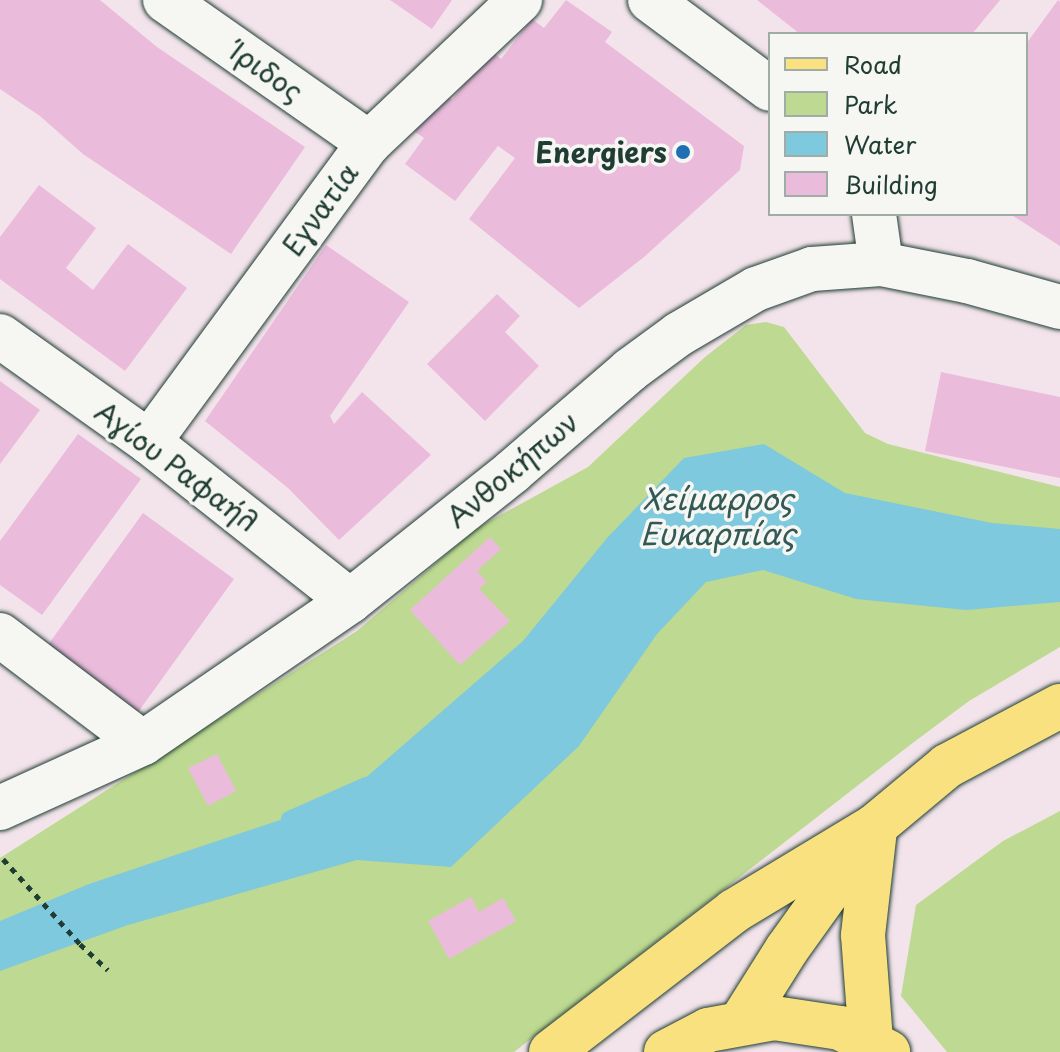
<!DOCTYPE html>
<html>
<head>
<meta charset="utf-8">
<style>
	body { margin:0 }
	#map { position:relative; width:1060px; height:1052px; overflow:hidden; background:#f3e4eb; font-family:"Playpen Sans",sans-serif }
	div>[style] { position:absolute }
	.green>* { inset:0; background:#bed991 }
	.water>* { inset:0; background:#7ec9dd }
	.stream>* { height:16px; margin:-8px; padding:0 8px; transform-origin:8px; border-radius:8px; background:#7ec9dd }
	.building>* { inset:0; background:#ebbbdc }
	.path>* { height:5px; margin-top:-2.5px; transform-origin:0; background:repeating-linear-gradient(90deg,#1f3d34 0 6px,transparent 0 12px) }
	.roads { filter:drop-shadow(0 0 2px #1f3d34) drop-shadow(0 0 2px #1f3d34) }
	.minor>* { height:44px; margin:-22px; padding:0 22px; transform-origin:22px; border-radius:22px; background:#f6f6f2 }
	.major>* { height:44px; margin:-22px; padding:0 22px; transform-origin:22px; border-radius:22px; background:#fae180 }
	.highway>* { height:44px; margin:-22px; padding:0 22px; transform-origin:22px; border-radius:22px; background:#fae180 }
	.dots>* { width:22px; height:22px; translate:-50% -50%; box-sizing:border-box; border:4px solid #f6f6f2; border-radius:50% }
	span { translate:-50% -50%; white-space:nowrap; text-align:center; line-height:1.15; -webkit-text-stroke:7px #f6f6f2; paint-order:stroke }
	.street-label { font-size:28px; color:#1f3d34 }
	.poi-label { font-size:28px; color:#1f3d34; font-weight:700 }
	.right { translate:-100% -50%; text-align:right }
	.water-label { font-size:30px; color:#325956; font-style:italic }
	.legend { position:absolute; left:768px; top:32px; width:260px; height:184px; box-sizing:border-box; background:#f6f6f2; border:2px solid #a0aca6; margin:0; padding:10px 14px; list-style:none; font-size:24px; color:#1f3d34 }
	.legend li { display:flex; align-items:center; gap:16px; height:40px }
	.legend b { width:40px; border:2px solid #a0aca6 }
</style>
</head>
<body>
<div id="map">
	<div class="green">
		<i style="clip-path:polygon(766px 322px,784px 327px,865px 433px,888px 444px,1060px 487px,1060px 647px,969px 701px,910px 745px,514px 1052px,0 1052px,0 858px,357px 631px,477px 528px,588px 467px,705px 357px,746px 325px)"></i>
		<i style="clip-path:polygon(1060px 811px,1060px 1052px,947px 1052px,901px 996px,916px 905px,1003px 841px)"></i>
	</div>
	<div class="water">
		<i style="clip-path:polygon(764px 444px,845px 493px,992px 523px,1060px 529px,1060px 602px,966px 610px,856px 599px,763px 570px,706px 582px,657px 634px,579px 746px,451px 867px,357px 860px,128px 925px,0 971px,0 921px,89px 884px,340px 800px,523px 641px,607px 538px,684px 458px)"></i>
	</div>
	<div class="stream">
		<i style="left:289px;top:819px;width:84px;rotate:-23.8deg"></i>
	</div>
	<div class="building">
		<i style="clip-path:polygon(0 0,100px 0,157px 47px,305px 147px,231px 254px,83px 154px,40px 116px,0 89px)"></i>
		<i style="clip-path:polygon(390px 0,452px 0,432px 29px)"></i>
		<i style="clip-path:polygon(566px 0,612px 32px,605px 42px,744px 146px,740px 170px,644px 257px,579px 308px,469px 219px,515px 158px,498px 146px,455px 201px,405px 164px,424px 138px,414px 131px,443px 93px,452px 100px,490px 50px,501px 59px,532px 19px,544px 28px)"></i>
		<i style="clip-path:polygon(757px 0,1000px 0,972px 34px,800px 34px)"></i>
		<i style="clip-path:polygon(1058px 0,1060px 2px,1060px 246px,1010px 214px,1026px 214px,1026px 44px)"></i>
		<i style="clip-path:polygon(39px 185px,96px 228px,66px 268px,93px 290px,128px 244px,187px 288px,125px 371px,0 279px,0 237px)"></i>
		<i style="clip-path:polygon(326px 245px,409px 302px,330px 416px,334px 424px,362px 392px,431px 455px,339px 540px,288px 488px,205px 421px)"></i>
		<i style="clip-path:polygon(497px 294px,520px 316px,505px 332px,539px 366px,485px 421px,427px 364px)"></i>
		<i style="clip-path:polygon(941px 372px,1060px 397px,1060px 478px,925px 451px)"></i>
		<i style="clip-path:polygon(0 381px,40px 410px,0 464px)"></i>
		<i style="clip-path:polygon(78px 434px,141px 479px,42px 615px,0 585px,0 541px)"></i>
		<i style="clip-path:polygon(143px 513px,234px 579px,136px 715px,45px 649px)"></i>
		<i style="clip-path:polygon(490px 537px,501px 549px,477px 571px,487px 582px,479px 589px,510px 621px,460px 665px,410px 610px)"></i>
		<i style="clip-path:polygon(217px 754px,236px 791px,208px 806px,188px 768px)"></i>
		<i style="clip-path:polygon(471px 897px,479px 912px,503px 898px,516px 921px,449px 959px,428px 921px)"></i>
	</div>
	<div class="path">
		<i style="left:3px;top:859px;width:115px;rotate:47.8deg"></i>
		<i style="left:80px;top:944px;width:38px;rotate:43deg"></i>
	</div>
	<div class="roads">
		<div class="minor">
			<i style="left:165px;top:0;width:249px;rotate:35deg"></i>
			<i style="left:650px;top:0;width:149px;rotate:36.6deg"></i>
			<i style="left:874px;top:214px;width:50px;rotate:82deg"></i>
			<i style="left:0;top:336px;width:183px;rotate:35.4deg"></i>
			<i style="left:149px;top:442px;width:256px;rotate:38.3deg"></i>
			<i style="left:149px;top:442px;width:371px;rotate:-53.7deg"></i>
			<i style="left:369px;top:143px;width:208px;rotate:-43.4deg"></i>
			<i style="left:0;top:635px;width:179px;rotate:37.1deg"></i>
			<i style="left:0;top:808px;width:157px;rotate:-24.4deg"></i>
			<i style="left:143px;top:743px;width:251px;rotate:-34.4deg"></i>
			<i style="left:350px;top:601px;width:207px;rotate:-38.5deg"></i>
			<i style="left:512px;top:472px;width:156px;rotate:-40.8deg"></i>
			<i style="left:630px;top:370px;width:61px;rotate:-36.3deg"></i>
			<i style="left:679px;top:334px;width:89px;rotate:-30.3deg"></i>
			<i style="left:756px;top:289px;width:59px;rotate:-19.7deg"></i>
			<i style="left:812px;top:269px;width:69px;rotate:-4.1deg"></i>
			<i style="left:881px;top:264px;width:88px;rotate:11.2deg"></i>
			<i style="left:967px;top:281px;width:97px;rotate:15.6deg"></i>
		</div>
		<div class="major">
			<i style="left:741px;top:1022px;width:86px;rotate:-57.8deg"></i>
			<i style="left:787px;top:949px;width:151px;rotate:-54.4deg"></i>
			<i style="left:875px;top:826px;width:94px;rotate:-39.8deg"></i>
			<i style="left:947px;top:766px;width:128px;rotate:-28deg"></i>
			<i style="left:871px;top:1041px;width:106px;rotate:-94.3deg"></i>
			<i style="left:863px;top:935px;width:107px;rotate:-83.5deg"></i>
			<i style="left:666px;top:1052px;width:47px;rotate:-27.6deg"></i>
			<i style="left:708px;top:1030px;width:67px;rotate:-10.3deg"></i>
			<i style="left:774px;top:1018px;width:67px;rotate:8.6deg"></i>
			<i style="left:840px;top:1028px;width:54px;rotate:26.6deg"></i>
		</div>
		<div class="highway">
			<i style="left:551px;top:1052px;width:231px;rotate:-37.6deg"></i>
			<i style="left:734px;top:911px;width:165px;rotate:-31.1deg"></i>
		</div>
	</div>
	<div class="dots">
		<i style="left:683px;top:152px;background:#1f6fb2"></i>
	</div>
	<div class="street-label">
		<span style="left:267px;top:71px;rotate:35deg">Ίριδος</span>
		<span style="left:320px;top:209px;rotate:-54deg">Εγνατία</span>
		<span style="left:177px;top:466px;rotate:37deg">Αγίου Ραφαήλ</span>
		<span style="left:512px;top:469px;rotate:-40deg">Ανθοκήπων</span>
	</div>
	<div class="poi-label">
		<span class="right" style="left:667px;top:152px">Energiers</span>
	</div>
	<div class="water-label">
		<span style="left:718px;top:515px">Χείμαρρος<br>Ευκαρπίας</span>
	</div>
	<ul class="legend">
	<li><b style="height:10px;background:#fae180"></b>Road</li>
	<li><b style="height:22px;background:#bed991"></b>Park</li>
	<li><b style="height:22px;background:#7ec9dd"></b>Water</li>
	<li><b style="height:22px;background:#ebbbdc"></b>Building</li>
	</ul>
</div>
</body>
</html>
